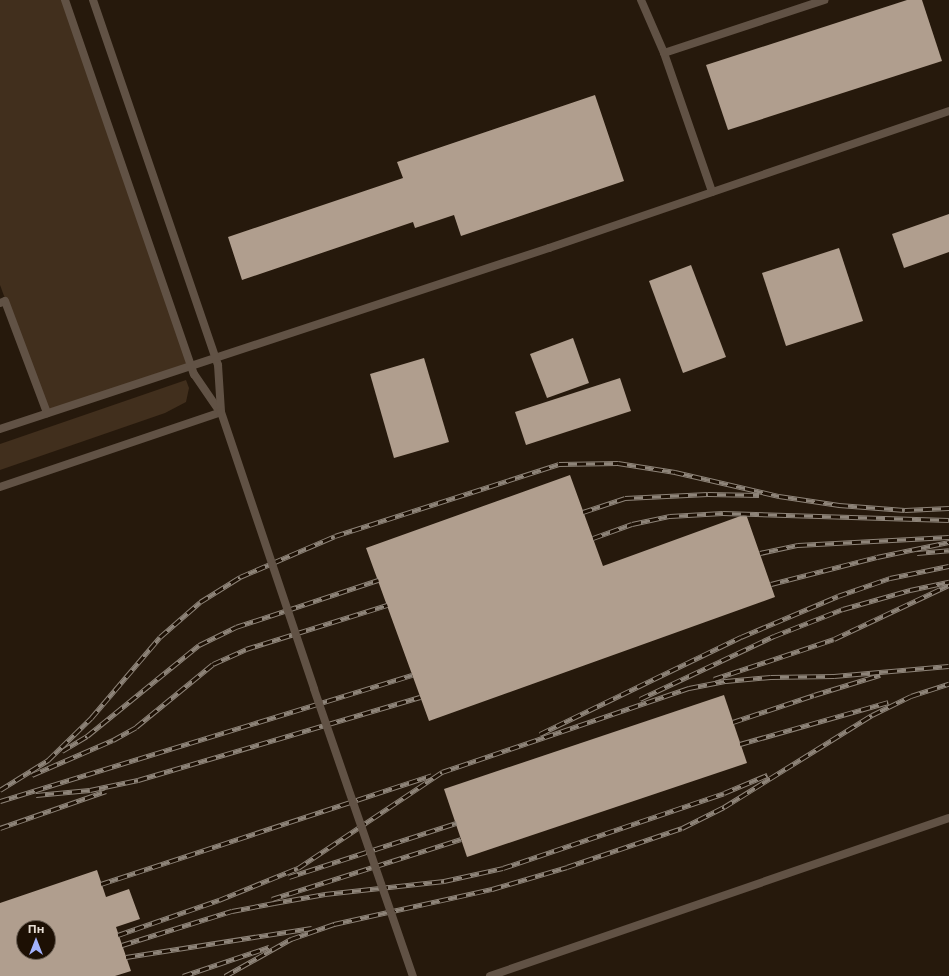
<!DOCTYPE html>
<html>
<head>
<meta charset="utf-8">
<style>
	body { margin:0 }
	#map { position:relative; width:949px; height:976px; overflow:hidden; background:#26190c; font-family:Montserrat,sans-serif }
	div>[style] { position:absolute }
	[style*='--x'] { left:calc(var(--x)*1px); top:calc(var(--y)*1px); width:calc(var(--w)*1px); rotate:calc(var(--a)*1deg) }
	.green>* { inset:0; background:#412f1d }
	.building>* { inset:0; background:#b09e8e }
	.service>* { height:8px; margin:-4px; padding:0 4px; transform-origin:4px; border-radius:4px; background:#615245 }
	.rail>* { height:4.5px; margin-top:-2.25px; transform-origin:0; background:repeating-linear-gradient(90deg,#1d1004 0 9px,#8e8479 0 18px); box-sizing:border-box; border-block:1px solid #8e8479 }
	.service-bridge>* { height:8px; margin:-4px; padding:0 4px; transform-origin:4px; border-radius:4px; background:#615245 }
	span { translate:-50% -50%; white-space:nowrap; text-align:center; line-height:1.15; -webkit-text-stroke:4px #1d1004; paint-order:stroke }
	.north { position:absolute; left:16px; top:920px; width:40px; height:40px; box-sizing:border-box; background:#1d1004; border:1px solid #6d6257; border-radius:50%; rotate:0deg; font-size:11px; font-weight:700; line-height:16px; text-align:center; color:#e6ddd4 }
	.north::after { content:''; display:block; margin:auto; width:14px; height:18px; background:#a2b2fd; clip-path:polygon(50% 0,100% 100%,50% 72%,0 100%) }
</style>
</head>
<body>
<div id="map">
	<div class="green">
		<i style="clip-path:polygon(0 0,65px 0,191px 365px,47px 413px,0 285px)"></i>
		<i style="clip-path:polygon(186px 380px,189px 388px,186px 402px,165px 413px,0 470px,0 444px)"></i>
	</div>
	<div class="building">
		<i style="clip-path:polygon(907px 0,922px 0,942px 61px,728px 130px,706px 65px)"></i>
		<i style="clip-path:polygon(595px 95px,624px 181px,461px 236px,454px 215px,415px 228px,413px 222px,242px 280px,228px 237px,403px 178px,397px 162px)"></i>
		<i style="clip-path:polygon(949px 214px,949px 252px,904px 268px,892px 234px)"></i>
		<i style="clip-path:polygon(839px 248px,863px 321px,786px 346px,762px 273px)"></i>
		<i style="clip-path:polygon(691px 265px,726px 357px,683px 373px,649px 281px)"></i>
		<i style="clip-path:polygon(573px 338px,589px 383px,547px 398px,530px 354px)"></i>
		<i style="clip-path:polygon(424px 358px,449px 442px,394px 458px,370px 374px)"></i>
		<i style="clip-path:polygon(620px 378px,631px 411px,526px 445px,515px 412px)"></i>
		<i style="clip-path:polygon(570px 475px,603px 566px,746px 514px,775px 597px,429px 721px,366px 548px)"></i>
		<i style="clip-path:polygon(724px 695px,747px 763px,467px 857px,444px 789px)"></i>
		<i style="clip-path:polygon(evenodd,97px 870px,106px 897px,129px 889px,140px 919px,116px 927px,131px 971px,115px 976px,0 976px,0 903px,97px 870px,24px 928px,48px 928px,48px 952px,24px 952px,24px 928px)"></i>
	</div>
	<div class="service">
		<i style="--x:641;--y:0;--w:58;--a:66.5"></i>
		<i style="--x:664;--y:53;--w:147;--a:70.9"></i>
		<i style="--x:664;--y:53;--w:169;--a:-18.3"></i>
		<i style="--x:0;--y:303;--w:5;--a:-22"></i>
		<i style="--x:5;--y:301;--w:120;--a:69.4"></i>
		<i style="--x:0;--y:429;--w:578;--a:-18.25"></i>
		<i style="--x:549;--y:248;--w:423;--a:-18.9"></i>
		<i style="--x:0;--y:487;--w:233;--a:-18.7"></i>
		<i style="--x:490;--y:976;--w:485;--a:-19"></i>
	</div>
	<div class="rail">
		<i style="--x:583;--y:512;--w:44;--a:-18.4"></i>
		<i style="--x:625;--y:498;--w:83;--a:-2.8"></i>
		<i style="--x:708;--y:494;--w:51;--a:1.1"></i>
		<i style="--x:593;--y:538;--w:41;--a:-19.7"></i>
		<i style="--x:632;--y:524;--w:39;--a:-12"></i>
		<i style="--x:670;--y:516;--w:53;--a:-3.2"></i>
		<i style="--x:723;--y:513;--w:226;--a:1.8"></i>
		<i style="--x:760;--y:553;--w:39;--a:-12"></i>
		<i style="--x:798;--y:545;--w:151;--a:-3"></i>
		<i style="--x:917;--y:553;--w:32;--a:-5"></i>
		<i style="--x:771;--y:584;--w:109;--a:-14.3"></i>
		<i style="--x:877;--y:557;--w:74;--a:-11.8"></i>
		<i style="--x:714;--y:679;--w:126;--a:-18.4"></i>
		<i style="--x:834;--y:639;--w:127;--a:-25.2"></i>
		<i style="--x:640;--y:699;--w:148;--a:-25.2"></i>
		<i style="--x:774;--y:636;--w:74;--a:-21.4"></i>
		<i style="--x:843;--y:609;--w:70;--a:-15.8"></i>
		<i style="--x:910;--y:590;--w:40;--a:-12"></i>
		<i style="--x:733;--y:722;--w:85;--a:-18.4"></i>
		<i style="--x:814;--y:695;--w:69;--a:-16.9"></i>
		<i style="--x:540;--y:734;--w:223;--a:-25.8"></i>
		<i style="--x:741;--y:637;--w:105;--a:-22.9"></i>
		<i style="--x:838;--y:596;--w:55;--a:-19.1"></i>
		<i style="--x:890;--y:578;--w:60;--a:-11.5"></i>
		<i style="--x:740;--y:744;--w:154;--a:-15.8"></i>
		<i style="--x:62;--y:751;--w:29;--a:-31"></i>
		<i style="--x:87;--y:736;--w:144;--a:-39.1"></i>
		<i style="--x:199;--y:645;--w:41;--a:-25.9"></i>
		<i style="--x:236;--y:627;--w:150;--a:-18.3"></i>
		<i style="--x:32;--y:775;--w:88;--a:-23.4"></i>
		<i style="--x:113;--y:740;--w:26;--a:-29"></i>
		<i style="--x:136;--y:727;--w:99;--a:-39.3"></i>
		<i style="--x:213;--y:664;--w:36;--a:-24"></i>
		<i style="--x:246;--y:649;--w:148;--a:-17.3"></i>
		<i style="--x:0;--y:790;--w:57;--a:-32"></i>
		<i style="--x:48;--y:760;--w:60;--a:-44.3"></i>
		<i style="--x:91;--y:718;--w:106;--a:-49.6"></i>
		<i style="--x:160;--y:637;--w:53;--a:-41.2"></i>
		<i style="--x:200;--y:602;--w:47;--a:-32"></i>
		<i style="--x:240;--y:577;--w:103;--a:-23.3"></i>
		<i style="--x:335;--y:536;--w:235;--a:-17.8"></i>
		<i style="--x:559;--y:464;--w:59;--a:-1"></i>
		<i style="--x:618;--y:463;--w:58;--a:9"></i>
		<i style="--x:675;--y:472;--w:107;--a:13"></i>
		<i style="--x:779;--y:496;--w:61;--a:8.5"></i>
		<i style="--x:839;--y:505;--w:66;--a:4.3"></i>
		<i style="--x:905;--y:510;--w:44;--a:-2.6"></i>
		<i style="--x:36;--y:795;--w:54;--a:-5.3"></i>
		<i style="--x:90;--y:790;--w:49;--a:-11.8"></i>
		<i style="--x:138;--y:780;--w:294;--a:-16.4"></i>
		<i style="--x:0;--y:801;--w:431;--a:-17"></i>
		<i style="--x:0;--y:828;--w:112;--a:-19.2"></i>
		<i style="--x:289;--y:877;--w:176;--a:-17.9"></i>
		<i style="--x:101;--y:884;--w:348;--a:-18.2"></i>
		<i style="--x:272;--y:899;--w:198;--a:-17.6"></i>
		<i style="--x:118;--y:935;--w:107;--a:-19.1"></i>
		<i style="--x:219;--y:900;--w:85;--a:-22.1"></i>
		<i style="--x:298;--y:868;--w:173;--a:-33.7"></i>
		<i style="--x:442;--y:772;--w:261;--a:-18.8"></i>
		<i style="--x:689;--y:688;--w:38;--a:-11"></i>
		<i style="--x:726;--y:681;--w:45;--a:-5.1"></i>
		<i style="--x:771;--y:677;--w:63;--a:-0.9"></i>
		<i style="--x:834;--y:676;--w:115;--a:-5"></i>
		<i style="--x:122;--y:945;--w:115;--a:-17.2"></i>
		<i style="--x:232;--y:911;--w:43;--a:-10.8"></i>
		<i style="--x:274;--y:903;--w:52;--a:-10"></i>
		<i style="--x:325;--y:894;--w:120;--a:-6.2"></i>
		<i style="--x:444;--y:881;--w:60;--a:-12.4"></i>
		<i style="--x:503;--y:868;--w:233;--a:-18.7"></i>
		<i style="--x:724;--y:793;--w:47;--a:-22.7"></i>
		<i style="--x:126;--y:957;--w:188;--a:-8.9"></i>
		<i style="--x:183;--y:976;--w:91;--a:-18.6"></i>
		<i style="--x:225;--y:976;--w:76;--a:-29.3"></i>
		<i style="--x:291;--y:939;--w:46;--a:-19.2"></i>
		<i style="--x:334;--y:924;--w:162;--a:-12.5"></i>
		<i style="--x:492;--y:889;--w:78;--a:-16.3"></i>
		<i style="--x:567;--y:867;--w:121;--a:-18.7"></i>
		<i style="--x:682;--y:828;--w:47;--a:-26.6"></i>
		<i style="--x:724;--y:807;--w:174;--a:-31.9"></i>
		<i style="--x:872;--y:715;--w:43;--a:-26"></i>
		<i style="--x:911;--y:696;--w:40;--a:-18"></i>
	</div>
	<div class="service-bridge">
		<i style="--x:65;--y:0;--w:396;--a:71"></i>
		<i style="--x:194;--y:374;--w:46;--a:55.6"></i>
		<i style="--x:93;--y:0;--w:386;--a:71.1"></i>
		<i style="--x:218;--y:365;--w:47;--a:86.3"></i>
		<i style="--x:221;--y:412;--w:292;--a:71.4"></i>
		<i style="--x:314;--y:689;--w:304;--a:71"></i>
	</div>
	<div class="north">Пн</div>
</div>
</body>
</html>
